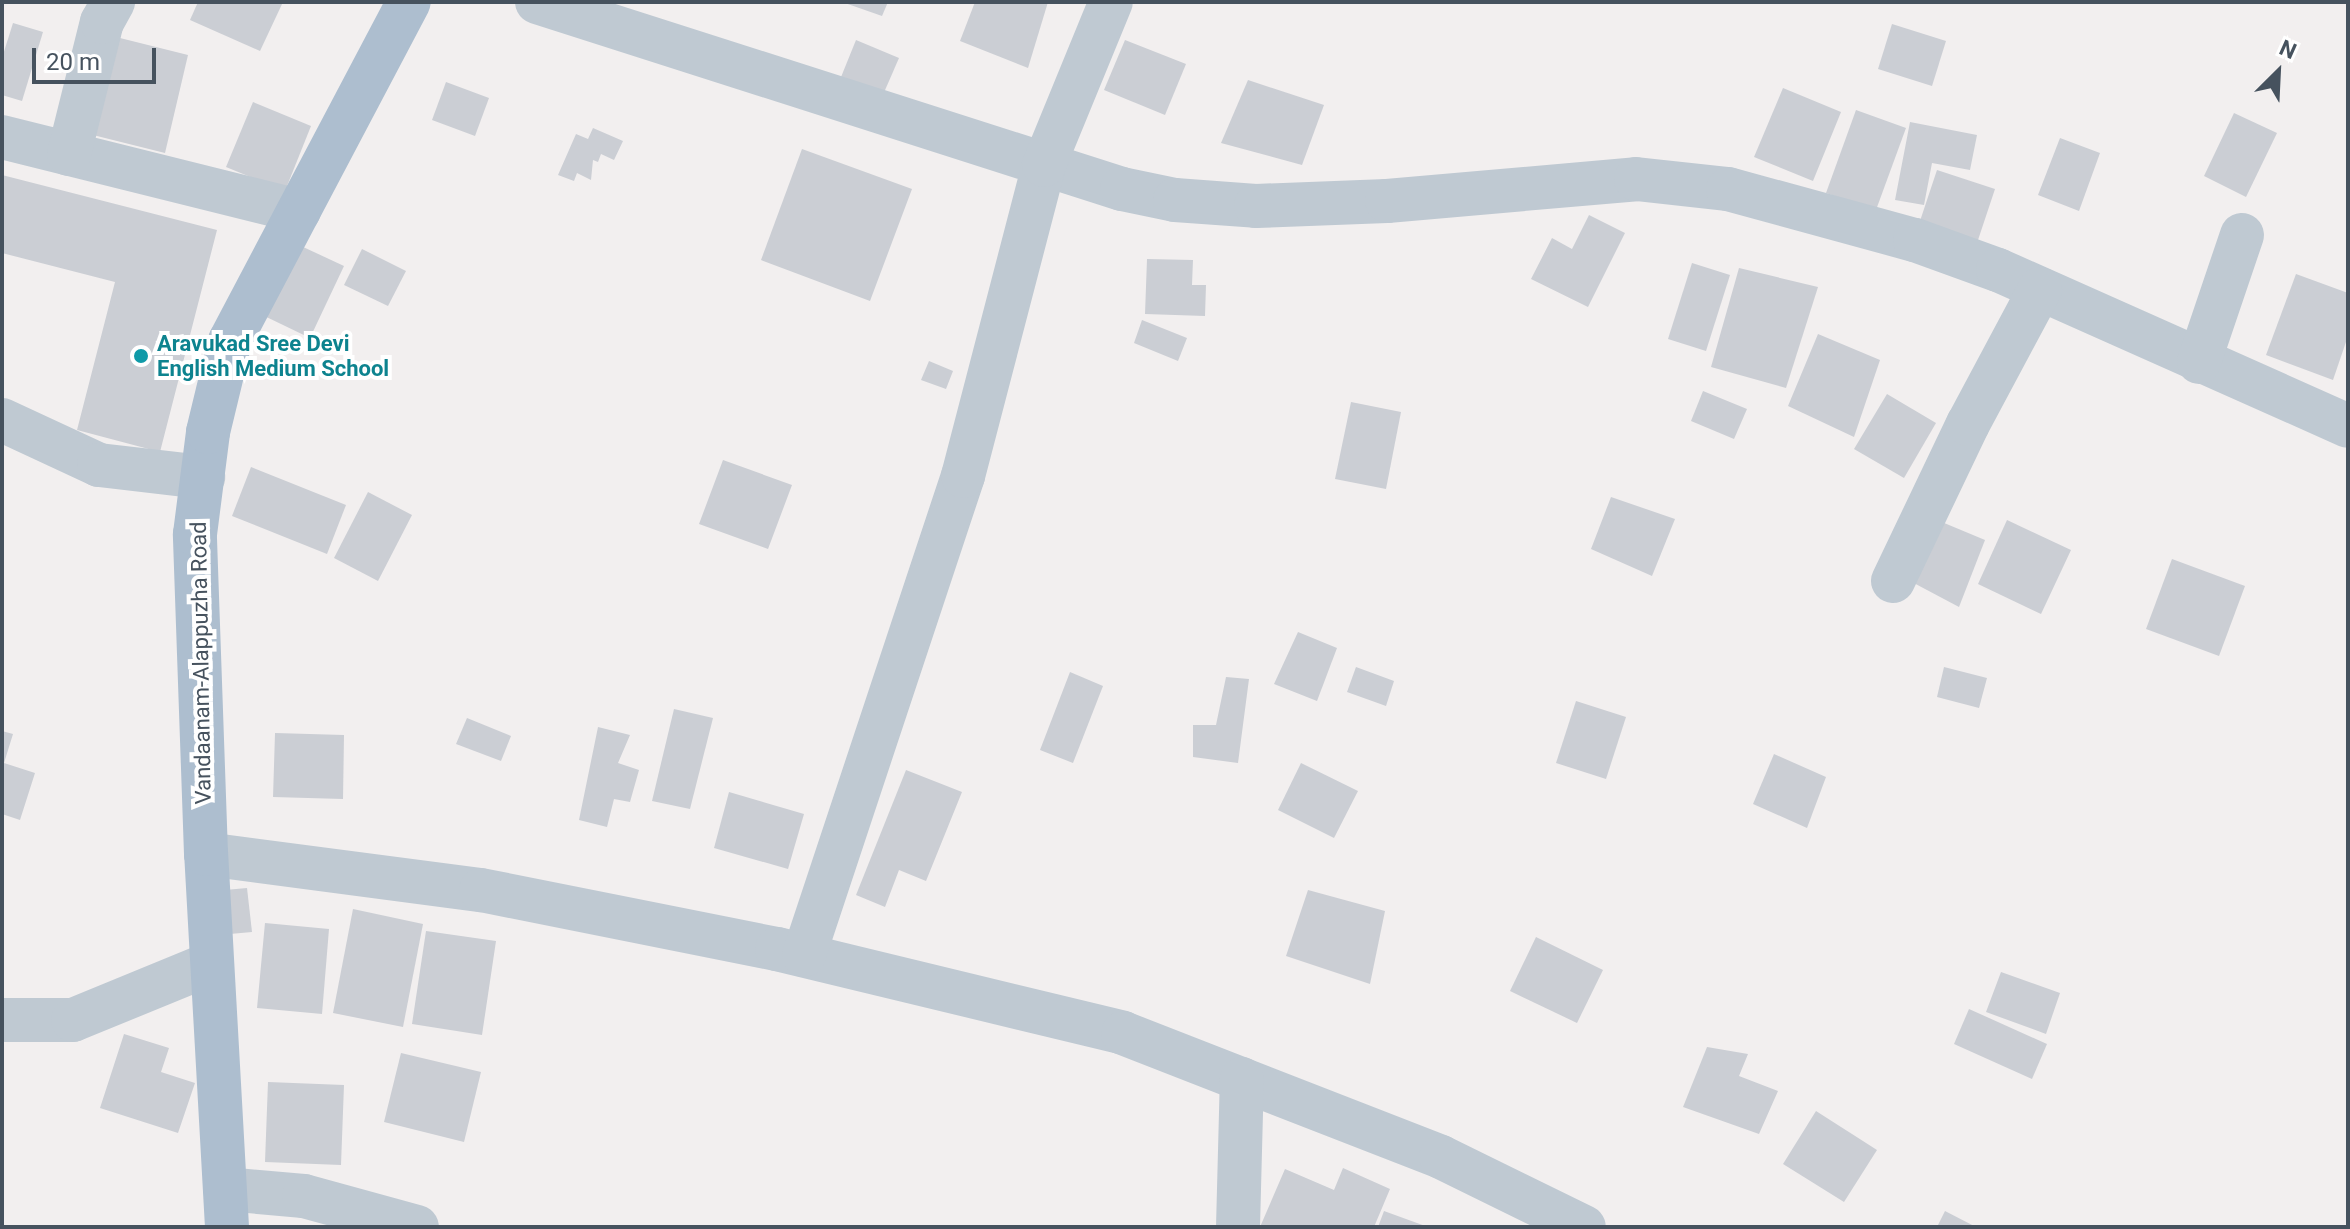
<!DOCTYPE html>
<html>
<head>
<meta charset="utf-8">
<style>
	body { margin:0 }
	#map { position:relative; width:2350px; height:1229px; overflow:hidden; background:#f2efef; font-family:Roboto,sans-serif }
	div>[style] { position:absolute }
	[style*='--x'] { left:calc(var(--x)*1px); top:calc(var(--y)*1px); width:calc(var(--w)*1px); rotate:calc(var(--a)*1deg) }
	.building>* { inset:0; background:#cbced4 }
	.minor>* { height:44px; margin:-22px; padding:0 22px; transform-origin:22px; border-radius:22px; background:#bfc9d2 }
	.major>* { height:44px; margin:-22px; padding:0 22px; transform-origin:22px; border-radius:22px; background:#adbecf }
	.dots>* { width:22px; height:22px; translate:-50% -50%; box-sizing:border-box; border:4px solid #fff; border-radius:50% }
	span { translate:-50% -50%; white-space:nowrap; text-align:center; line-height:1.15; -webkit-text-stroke:8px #fff; paint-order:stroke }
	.culture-label { font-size:22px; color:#0d838f; font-weight:700 }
	.left { translate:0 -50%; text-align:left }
	.street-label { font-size:22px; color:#46525e }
	.frame { position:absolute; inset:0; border:4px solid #46525e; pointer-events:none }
	.north { position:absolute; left:2238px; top:32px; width:80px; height:80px; -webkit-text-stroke:6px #fff; paint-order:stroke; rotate:24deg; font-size:22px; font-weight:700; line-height:32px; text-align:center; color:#46525e }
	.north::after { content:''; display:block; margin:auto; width:28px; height:36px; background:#46525e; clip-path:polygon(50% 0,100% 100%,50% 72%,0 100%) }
	.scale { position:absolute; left:32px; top:48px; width:124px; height:36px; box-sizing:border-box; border:4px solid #46525e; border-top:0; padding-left:10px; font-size:24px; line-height:28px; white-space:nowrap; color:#46525e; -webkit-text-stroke:6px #fff; paint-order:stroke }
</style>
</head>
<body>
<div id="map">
	<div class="building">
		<i style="clip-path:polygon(198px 2px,283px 2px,260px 51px,190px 20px)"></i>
		<i style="clip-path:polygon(842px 2px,888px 2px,882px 16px)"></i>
		<i style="clip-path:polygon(975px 2px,1048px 2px,1028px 68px,960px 41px)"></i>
		<i style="clip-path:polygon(13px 23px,43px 32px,22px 101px,2px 95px,2px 58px)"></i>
		<i style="clip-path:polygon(1892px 24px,1946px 41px,1932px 86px,1878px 69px)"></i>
		<i style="clip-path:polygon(116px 37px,188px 55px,165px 153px,93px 135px)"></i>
		<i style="clip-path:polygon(856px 40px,899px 58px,879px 104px,837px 87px)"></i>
		<i style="clip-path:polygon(1125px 40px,1186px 64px,1165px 115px,1104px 90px)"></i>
		<i style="clip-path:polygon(1248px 80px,1324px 105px,1302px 165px,1221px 143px)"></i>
		<i style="clip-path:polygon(446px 82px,489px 98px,475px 136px,432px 120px)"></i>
		<i style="clip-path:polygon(1783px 88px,1841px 112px,1813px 181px,1754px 157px)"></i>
		<i style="clip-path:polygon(253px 102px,311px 126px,285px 191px,226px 167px)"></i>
		<i style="clip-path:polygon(1856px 110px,1906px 128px,1876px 210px,1826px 193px)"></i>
		<i style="clip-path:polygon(2234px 113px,2277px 133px,2246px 197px,2204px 176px)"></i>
		<i style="clip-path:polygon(1910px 122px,1977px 135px,1970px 170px,1932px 163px,1924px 205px,1895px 200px)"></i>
		<i style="clip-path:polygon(593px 128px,623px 141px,614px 160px,601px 154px,598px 162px,593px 160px,591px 180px,577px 173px,574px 181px,558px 175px,576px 134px,588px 139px)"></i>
		<i style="clip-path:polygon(2060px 138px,2100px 153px,2079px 211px,2038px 195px)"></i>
		<i style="clip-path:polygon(802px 149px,912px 189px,870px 301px,761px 260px)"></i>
		<i style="clip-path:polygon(1937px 170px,1995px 189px,1975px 249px,1917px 230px)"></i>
		<i style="clip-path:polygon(2px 175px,217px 230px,160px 452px,77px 430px,115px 282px,2px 253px)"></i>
		<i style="clip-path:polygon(1589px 215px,1625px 233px,1588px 307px,1531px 279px,1552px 238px,1572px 249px)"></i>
		<i style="clip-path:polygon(286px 239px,344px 266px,310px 338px,252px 310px)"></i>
		<i style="clip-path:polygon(362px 249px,406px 271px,388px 306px,344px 285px)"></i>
		<i style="clip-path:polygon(1147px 259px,1193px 260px,1192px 285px,1206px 285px,1205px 316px,1145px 314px)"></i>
		<i style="clip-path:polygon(1692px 263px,1730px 275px,1706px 351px,1668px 339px)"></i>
		<i style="clip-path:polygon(1739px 268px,1818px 287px,1786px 388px,1711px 367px)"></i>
		<i style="clip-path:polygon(2296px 274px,2348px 293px,2348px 336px,2333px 380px,2266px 355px)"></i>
		<i style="clip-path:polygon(1142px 320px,1187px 338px,1178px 361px,1134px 343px)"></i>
		<i style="clip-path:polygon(1818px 334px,1880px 360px,1854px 437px,1788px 406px)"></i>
		<i style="clip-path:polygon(929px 361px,953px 371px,946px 389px,921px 380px)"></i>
		<i style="clip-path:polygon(1703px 391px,1747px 409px,1734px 439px,1691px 421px)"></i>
		<i style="clip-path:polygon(1887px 394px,1936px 423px,1904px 478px,1854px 449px)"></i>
		<i style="clip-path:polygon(1351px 402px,1401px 412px,1386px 489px,1335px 479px)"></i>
		<i style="clip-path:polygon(723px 460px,792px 485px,768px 549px,699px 524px)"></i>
		<i style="clip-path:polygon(251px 467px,346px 505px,327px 554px,232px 516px)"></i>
		<i style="clip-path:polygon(368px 492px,412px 515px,378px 581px,334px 558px)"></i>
		<i style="clip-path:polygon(1611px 497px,1675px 519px,1652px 576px,1591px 549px)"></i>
		<i style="clip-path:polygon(1937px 520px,1985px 540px,1959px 607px,1910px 581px)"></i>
		<i style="clip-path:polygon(2007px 520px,2071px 550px,2041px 614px,1978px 584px)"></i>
		<i style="clip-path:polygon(2172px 559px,2245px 586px,2219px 656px,2146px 629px)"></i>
		<i style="clip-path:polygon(1298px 632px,1337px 648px,1317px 701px,1274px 684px)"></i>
		<i style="clip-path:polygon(1356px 667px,1394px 681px,1386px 706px,1347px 692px)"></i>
		<i style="clip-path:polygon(1944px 667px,1987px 678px,1979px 708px,1937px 697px)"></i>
		<i style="clip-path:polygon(1070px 672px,1103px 686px,1073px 763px,1040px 750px)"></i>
		<i style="clip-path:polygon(1226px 677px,1249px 679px,1238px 763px,1193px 757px,1193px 725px,1216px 725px)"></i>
		<i style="clip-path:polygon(1576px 701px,1626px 717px,1606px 779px,1556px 763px)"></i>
		<i style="clip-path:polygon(674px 709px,713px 718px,690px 809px,652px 801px)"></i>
		<i style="clip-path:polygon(467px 718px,511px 736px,501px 761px,456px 744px)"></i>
		<i style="clip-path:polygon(598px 727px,630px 735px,618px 763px,639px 770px,630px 802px,614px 799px,607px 827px,579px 820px)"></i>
		<i style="clip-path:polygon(2px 731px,13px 734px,4px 763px,35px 773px,20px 820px,2px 814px)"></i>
		<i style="clip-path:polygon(275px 733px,344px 735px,343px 799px,273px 797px)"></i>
		<i style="clip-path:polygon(1774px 754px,1826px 777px,1807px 828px,1753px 804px)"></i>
		<i style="clip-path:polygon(1301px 763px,1358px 791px,1334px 838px,1278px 810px)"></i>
		<i style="clip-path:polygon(906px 770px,962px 792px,926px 881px,899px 870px,885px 907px,856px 895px)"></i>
		<i style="clip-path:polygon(729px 792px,804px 814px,788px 869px,714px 848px)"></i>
		<i style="clip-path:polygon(247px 888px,252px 932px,230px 934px,225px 890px)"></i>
		<i style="clip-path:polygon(1308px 890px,1385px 911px,1370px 984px,1286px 956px)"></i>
		<i style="clip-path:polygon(353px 909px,423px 924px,403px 1027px,333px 1013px)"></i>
		<i style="clip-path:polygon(265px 923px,329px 929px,322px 1014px,257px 1008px)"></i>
		<i style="clip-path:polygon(426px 931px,496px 941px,482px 1035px,412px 1024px)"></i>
		<i style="clip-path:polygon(1536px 937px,1603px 970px,1577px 1023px,1510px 991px)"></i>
		<i style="clip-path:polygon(2001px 972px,2060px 993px,2046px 1034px,1986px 1012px)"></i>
		<i style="clip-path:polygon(1969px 1009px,2047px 1044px,2032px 1079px,1954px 1044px)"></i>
		<i style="clip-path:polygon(124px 1034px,169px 1048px,161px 1072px,195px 1083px,178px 1133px,100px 1108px)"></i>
		<i style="clip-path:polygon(1707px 1047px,1748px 1054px,1739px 1076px,1778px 1091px,1759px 1134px,1683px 1107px)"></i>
		<i style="clip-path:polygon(401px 1053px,481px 1072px,464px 1142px,384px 1122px)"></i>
		<i style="clip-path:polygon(268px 1082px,344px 1085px,341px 1165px,265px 1162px)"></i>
		<i style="clip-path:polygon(1816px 1111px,1877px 1150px,1844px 1202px,1783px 1164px)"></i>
		<i style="clip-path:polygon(1343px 1168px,1390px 1189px,1374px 1227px,1260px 1227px,1285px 1169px,1334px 1190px)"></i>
		<i style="clip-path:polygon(1384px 1211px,1428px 1227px,1378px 1227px)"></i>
		<i style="clip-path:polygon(1945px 1211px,1976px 1227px,1937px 1227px)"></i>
	</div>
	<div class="minor">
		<i style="--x:537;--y:2;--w:614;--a:17.73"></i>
		<i style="--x:1122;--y:189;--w:54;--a:11.7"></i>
		<i style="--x:1175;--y:200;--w:81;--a:4.2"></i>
		<i style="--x:1256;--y:206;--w:131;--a:-2.2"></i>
		<i style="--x:1387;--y:201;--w:250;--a:-5"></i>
		<i style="--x:1636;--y:179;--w:93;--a:6.2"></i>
		<i style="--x:1728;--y:189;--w:194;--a:15.3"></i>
		<i style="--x:1915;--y:240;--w:88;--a:19.9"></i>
		<i style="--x:1998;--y:270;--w:383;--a:24"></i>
		<i style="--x:2;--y:137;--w:306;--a:14"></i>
		<i style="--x:69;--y:154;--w:136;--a:-76"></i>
		<i style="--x:102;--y:22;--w:23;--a:-61"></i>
		<i style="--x:2199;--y:362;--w:134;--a:-71.3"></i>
		<i style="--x:2;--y:420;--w:107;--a:24.9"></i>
		<i style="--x:99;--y:465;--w:105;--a:6.6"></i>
		<i style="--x:1893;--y:581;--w:174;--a:-64.5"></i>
		<i style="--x:1968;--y:424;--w:153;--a:-61.9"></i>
		<i style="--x:206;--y:854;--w:277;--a:7.5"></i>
		<i style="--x:481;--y:890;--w:302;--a:11.3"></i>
		<i style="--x:777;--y:949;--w:356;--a:13.6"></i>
		<i style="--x:1123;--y:1033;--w:341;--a:21.3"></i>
		<i style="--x:1441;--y:1157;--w:159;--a:26.1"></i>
		<i style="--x:804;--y:955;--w:505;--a:-71.64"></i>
		<i style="--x:963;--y:476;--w:321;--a:-75.4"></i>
		<i style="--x:1044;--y:165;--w:176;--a:-67.7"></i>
		<i style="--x:2;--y:1020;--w:71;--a:0"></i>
		<i style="--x:73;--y:1020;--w:150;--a:-22.3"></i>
		<i style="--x:225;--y:1189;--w:79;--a:5.1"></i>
		<i style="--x:304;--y:1196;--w:117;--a:15.3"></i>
		<i style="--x:1238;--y:1227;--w:148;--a:-88.5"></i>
	</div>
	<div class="major">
		<i style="--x:227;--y:1227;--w:374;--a:-93.2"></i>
		<i style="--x:206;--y:854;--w:320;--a:-92"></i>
		<i style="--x:195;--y:534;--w:103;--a:-82.7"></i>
		<i style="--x:208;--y:432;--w:94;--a:-76.4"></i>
		<i style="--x:230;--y:341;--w:383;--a:-62.2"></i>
	</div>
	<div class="dots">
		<i style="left:141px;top:356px;background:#0f9aa8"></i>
	</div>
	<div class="culture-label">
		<span class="left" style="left:157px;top:356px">Aravukad Sree Devi<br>English Medium School</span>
	</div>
	<div class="street-label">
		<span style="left:201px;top:663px;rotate:-91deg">Vandaanam-Alappuzha Road</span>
	</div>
	<div class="frame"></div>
	<div class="north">N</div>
	<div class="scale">20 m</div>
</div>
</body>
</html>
